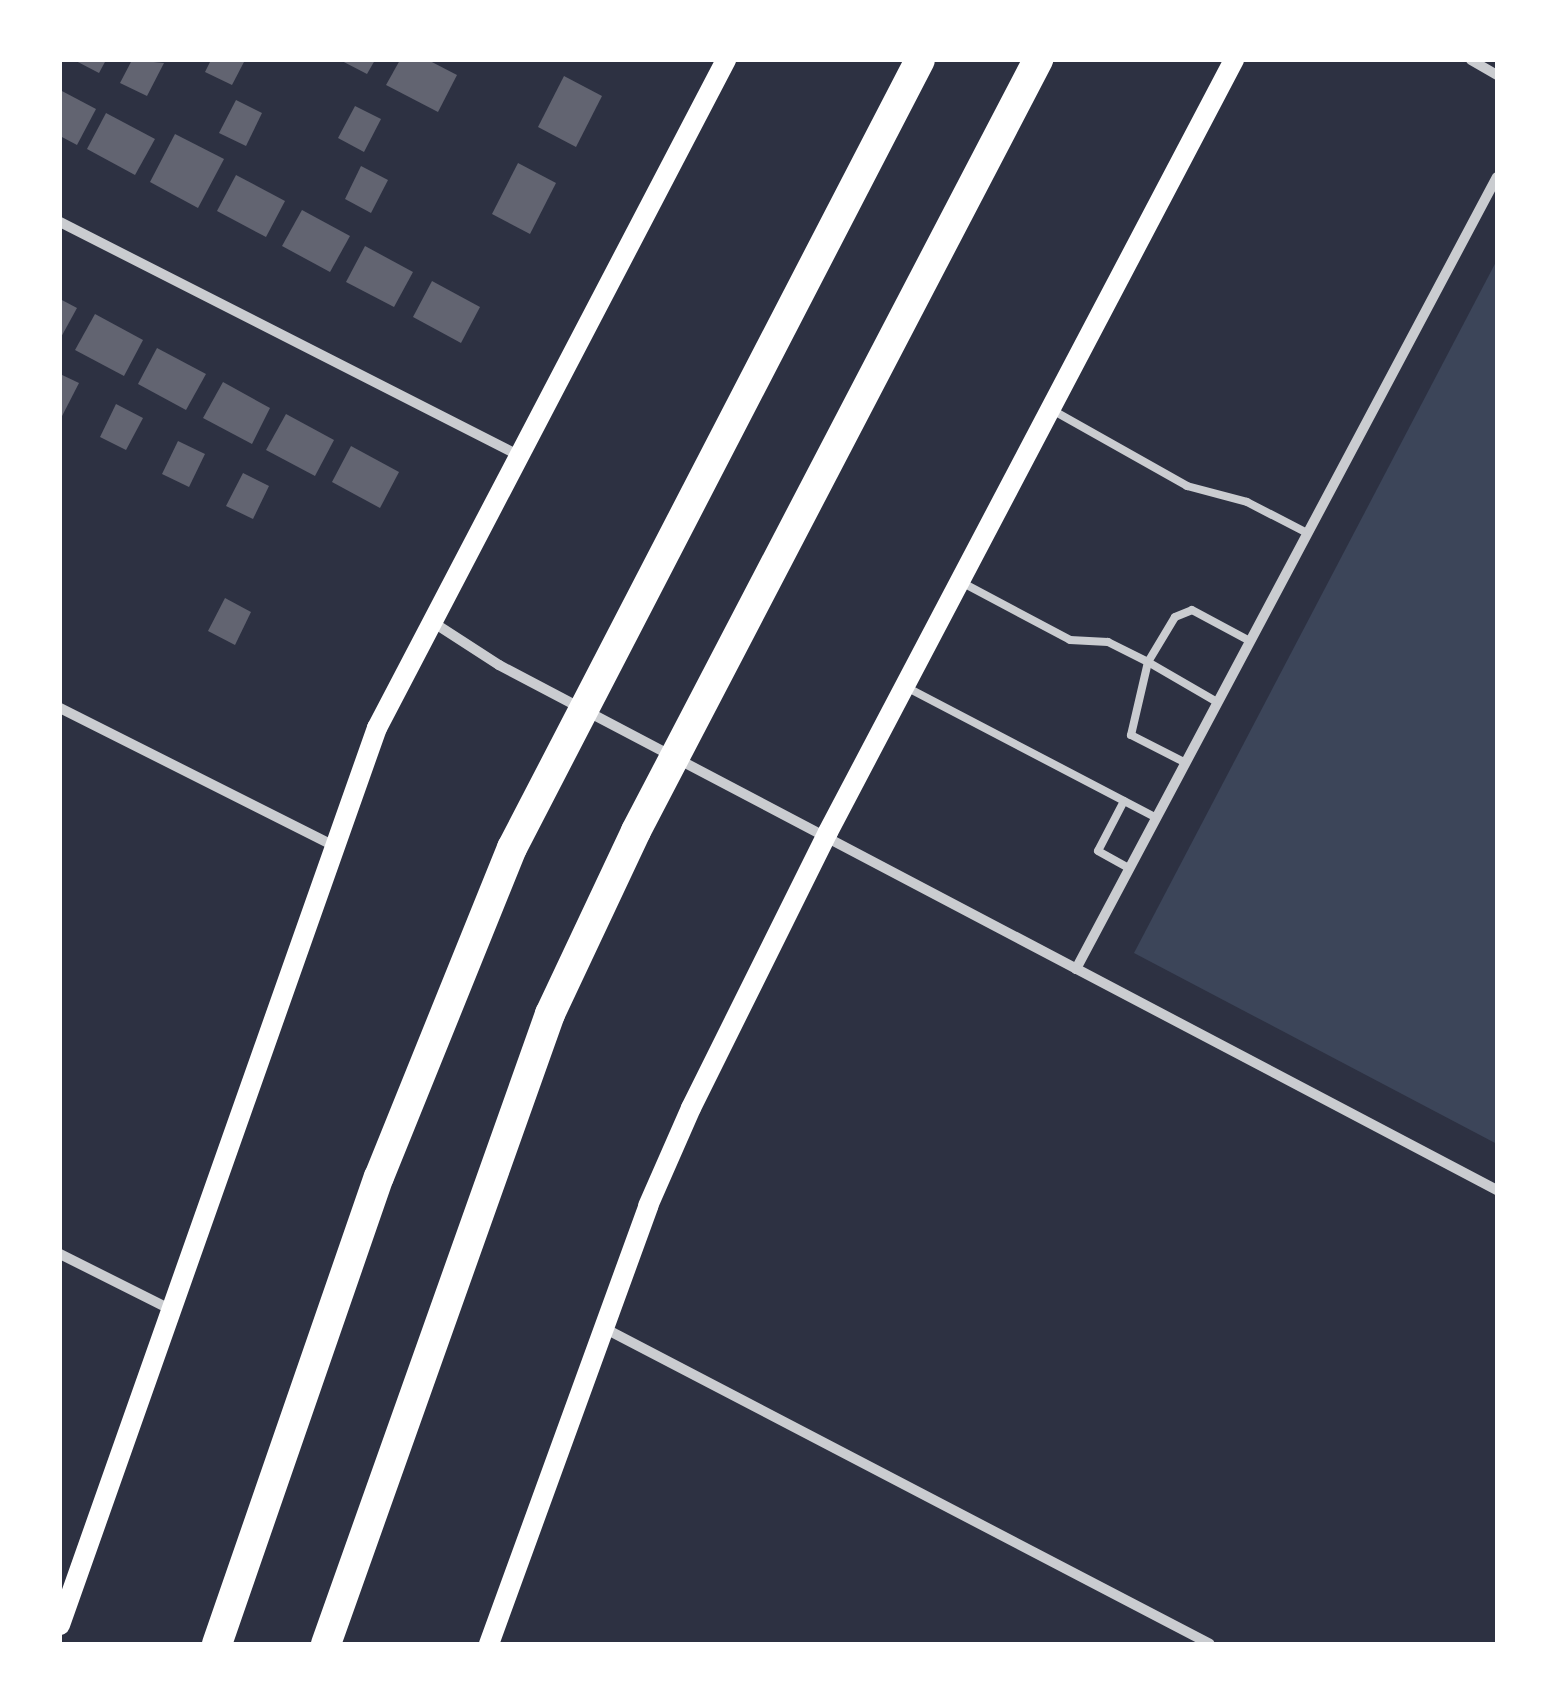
<!DOCTYPE html>
<html>
<head>
<meta charset="utf-8">
<style>
	body { margin:0 }
	#map { position:relative; width:1557px; height:1704px; overflow:hidden; background:#2d3142; font-family:"Nunito Sans",sans-serif }
	div>[style] { position:absolute }
	[style*='--x'] { left:calc(var(--x)*1px); top:calc(var(--y)*1px); width:calc(var(--w)*1px); rotate:calc(var(--a)*1deg) }
	.green>* { inset:0; background:#3c4559 }
	.building>* { inset:0; background:#626471 }
	.service>* { height:8px; margin:-4px; padding:0 4px; transform-origin:4px; border-radius:4px; background:#caccd0 }
	.minor>* { height:10px; margin:-5px; padding:0 5px; transform-origin:5px; border-radius:5px; background:#caccd0 }
	.secondary>* { height:20px; margin:-10px; padding:0 10px; transform-origin:10px; border-radius:10px; background:#fff }
	.motorway>* { height:30px; margin:-15px; padding:0 15px; transform-origin:15px; border-radius:15px; background:#fff }
	span { translate:-50% -50%; white-space:nowrap; text-align:center; line-height:1.15; -webkit-text-stroke:9px #fff; paint-order:stroke }
	.frame { position:absolute; inset:0; border:62px solid #fff; pointer-events:none }
</style>
</head>
<body>
<div id="map">
	<div class="green">
		<i style="clip-path:polygon(1497px 260px,1497px 1144px,1134px 953px)"></i>
	</div>
	<div class="building">
		<i style="clip-path:polygon(74px 60px,106px 60px,99px 73px)"></i>
		<i style="clip-path:polygon(132px 60px,164px 63px,147px 96px,120px 83px)"></i>
		<i style="clip-path:polygon(211px 60px,245px 60px,232px 85px,205px 72px)"></i>
		<i style="clip-path:polygon(340px 60px,375px 60px,367px 74px)"></i>
		<i style="clip-path:polygon(400px 60px,428px 60px,457px 75px,438px 112px,386px 85px)"></i>
		<i style="clip-path:polygon(564px 76px,602px 96px,576px 147px,538px 127px)"></i>
		<i style="clip-path:polygon(60px 90px,96px 109px,77px 145px,60px 136px)"></i>
		<i style="clip-path:polygon(236px 100px,262px 113px,246px 146px,219px 133px)"></i>
		<i style="clip-path:polygon(355px 106px,381px 119px,364px 152px,338px 138px)"></i>
		<i style="clip-path:polygon(106px 113px,155px 139px,135px 175px,87px 149px)"></i>
		<i style="clip-path:polygon(175px 134px,224px 159px,198px 208px,150px 182px)"></i>
		<i style="clip-path:polygon(518px 163px,556px 183px,530px 234px,492px 214px)"></i>
		<i style="clip-path:polygon(361px 166px,388px 180px,371px 213px,345px 199px)"></i>
		<i style="clip-path:polygon(236px 175px,285px 201px,266px 237px,217px 211px)"></i>
		<i style="clip-path:polygon(302px 210px,350px 236px,330px 272px,282px 246px)"></i>
		<i style="clip-path:polygon(365px 246px,413px 272px,394px 307px,346px 282px)"></i>
		<i style="clip-path:polygon(432px 281px,480px 307px,461px 343px,413px 317px)"></i>
		<i style="clip-path:polygon(60px 299px,77px 308px,60px 339px)"></i>
		<i style="clip-path:polygon(95px 314px,143px 340px,124px 376px,75px 350px)"></i>
		<i style="clip-path:polygon(157px 348px,206px 374px,186px 410px,138px 384px)"></i>
		<i style="clip-path:polygon(60px 374px,79px 383px,60px 420px)"></i>
		<i style="clip-path:polygon(223px 382px,270px 408px,252px 444px,203px 418px)"></i>
		<i style="clip-path:polygon(116px 404px,143px 418px,126px 450px,100px 437px)"></i>
		<i style="clip-path:polygon(286px 414px,334px 440px,315px 476px,266px 450px)"></i>
		<i style="clip-path:polygon(178px 441px,205px 454px,189px 487px,162px 474px)"></i>
		<i style="clip-path:polygon(351px 446px,399px 472px,380px 508px,332px 482px)"></i>
		<i style="clip-path:polygon(243px 473px,269px 486px,253px 519px,226px 506px)"></i>
		<i style="clip-path:polygon(225px 598px,251px 612px,235px 645px,208px 631px)"></i>
	</div>
	<div class="service">
		<i style="--x:1054;--y:411;--w:153;--a:29.4"></i>
		<i style="--x:1187;--y:486;--w:62;--a:14.9"></i>
		<i style="--x:1247;--y:502;--w:65;--a:27.3"></i>
		<i style="--x:963;--y:583;--w:121;--a:28"></i>
		<i style="--x:1070;--y:640;--w:38;--a:3"></i>
		<i style="--x:1108;--y:642;--w:45;--a:26.6"></i>
		<i style="--x:1148;--y:662;--w:75;--a:103.1"></i>
		<i style="--x:1131;--y:735;--w:59;--a:27"></i>
		<i style="--x:908;--y:688;--w:279;--a:27.6"></i>
		<i style="--x:1217;--y:702;--w:80;--a:-149.9"></i>
		<i style="--x:1148;--y:662;--w:52;--a:-59"></i>
		<i style="--x:1175;--y:617;--w:18;--a:-22"></i>
		<i style="--x:1192;--y:610;--w:64;--a:28.2"></i>
		<i style="--x:1124;--y:801;--w:56;--a:117.5"></i>
		<i style="--x:1098;--y:851;--w:35;--a:29"></i>
	</div>
	<div class="minor">
		<i style="--x:1471;--y:60;--w:30;--a:30"></i>
		<i style="--x:60;--y:222;--w:516;--a:26.96"></i>
		<i style="--x:431;--y:621;--w:81;--a:32.9"></i>
		<i style="--x:499;--y:665;--w:1128;--a:27.75"></i>
		<i style="--x:60;--y:708;--w:307;--a:26.7"></i>
		<i style="--x:1076;--y:969;--w:897;--a:-62.01"></i>
		<i style="--x:60;--y:1254;--w:121;--a:26.6"></i>
		<i style="--x:604;--y:1328;--w:683;--a:27.54"></i>
	</div>
	<div class="secondary">
		<i style="--x:60;--y:1625;--w:951;--a:-70.54"></i>
		<i style="--x:377;--y:728;--w:754;--a:-62.41"></i>
		<i style="--x:489;--y:1644;--w:466;--a:-70"></i>
		<i style="--x:648;--y:1206;--w:107;--a:-66.3"></i>
		<i style="--x:691;--y:1108;--w:308;--a:-63.6"></i>
		<i style="--x:828;--y:832;--w:872;--a:-62.26"></i>
	</div>
	<div class="motorway">
		<i style="--x:217;--y:1644;--w:494;--a:-70.9"></i>
		<i style="--x:379;--y:1177;--w:355;--a:-68"></i>
		<i style="--x:512;--y:848;--w:887;--a:-62.63"></i>
		<i style="--x:326;--y:1644;--w:669;--a:-70.43"></i>
		<i style="--x:550;--y:1014;--w:202;--a:-64.8"></i>
		<i style="--x:636;--y:831;--w:870;--a:-62.46"></i>
	</div>
	<div class="frame"></div>
</div>
</body>
</html>
